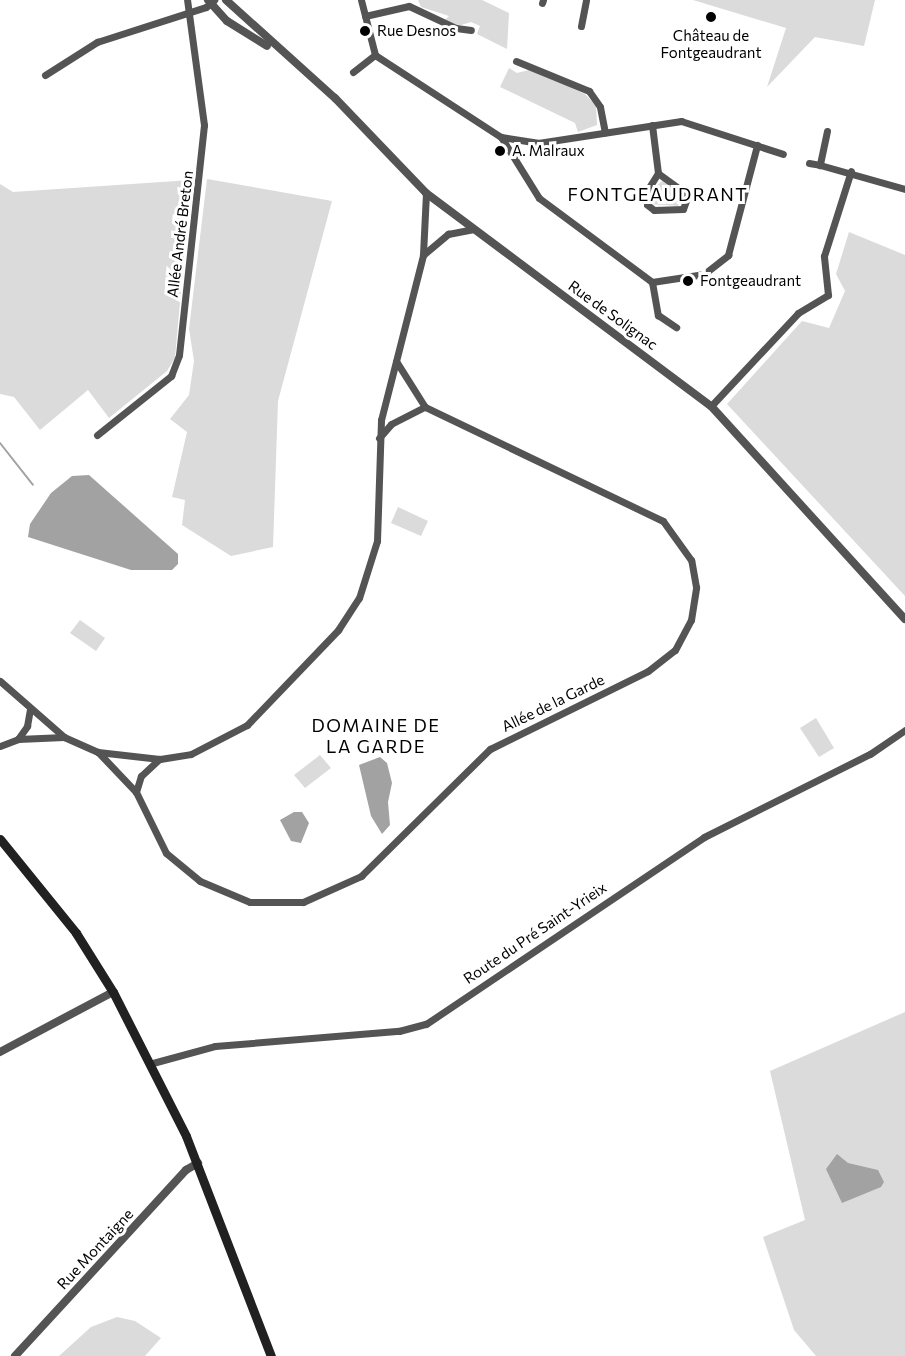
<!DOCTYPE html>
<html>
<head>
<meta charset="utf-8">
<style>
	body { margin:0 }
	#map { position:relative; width:905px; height:1356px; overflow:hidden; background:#fff; font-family:Commissioner,sans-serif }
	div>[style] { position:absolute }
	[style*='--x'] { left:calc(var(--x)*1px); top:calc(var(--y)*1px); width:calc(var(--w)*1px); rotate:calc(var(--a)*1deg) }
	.green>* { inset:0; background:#dbdbdb }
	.water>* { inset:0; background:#a2a2a2 }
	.stream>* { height:2px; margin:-1px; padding:0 1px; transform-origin:1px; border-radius:1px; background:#a2a2a2 }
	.minor>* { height:7px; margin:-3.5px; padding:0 3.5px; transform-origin:3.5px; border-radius:3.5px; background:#545454 }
	.tertiary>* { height:8px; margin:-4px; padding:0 4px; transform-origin:4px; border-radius:4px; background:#545454 }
	.secondary>* { height:9px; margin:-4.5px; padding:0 4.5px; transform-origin:4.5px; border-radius:4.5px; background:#212121 }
	.dots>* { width:16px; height:16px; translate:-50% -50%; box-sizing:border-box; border:3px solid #fff; border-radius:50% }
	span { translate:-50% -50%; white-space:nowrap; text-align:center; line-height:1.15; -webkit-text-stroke:6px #fff; paint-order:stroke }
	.poi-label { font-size:15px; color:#000 }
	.left { translate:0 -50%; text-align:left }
	.street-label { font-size:15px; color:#000 }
	.quarter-label { font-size:18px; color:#000; letter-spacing:1.5px }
</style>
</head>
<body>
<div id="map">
	<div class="green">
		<i style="clip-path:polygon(418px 0,482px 0,509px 13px,507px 49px,477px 34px,480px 26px,471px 22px,458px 26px,445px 20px,449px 16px,421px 7px)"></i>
		<i style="clip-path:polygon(693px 0,875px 0,864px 46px,815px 37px,767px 87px,786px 28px)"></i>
		<i style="clip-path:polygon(509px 68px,517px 73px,533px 69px,585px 94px,596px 106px,597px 125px,578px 132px,575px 123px,500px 87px)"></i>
		<i style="clip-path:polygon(207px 179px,332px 201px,278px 401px,273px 547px,231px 556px,182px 525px,185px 500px,172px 497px,187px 432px,170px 419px,189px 395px,194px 361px,189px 329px)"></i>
		<i style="clip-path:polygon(191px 180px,175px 358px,167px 371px,109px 418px,88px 390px,40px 430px,14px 397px,0 394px,0 184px,13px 192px)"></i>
		<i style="clip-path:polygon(663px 180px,682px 193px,678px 206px,648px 204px,646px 196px)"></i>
		<i style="clip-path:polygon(849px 232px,905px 255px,905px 596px,727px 404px,802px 321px,829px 328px,845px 291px,836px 274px)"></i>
		<i style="clip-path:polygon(398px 507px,428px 521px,421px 536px,391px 523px)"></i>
		<i style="clip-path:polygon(80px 620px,105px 638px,96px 651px,70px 633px)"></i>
		<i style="clip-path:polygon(816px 718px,834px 748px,819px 757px,800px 728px)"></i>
		<i style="clip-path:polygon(320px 755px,331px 768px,305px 788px,294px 775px)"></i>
		<i style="clip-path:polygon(905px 1012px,905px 1356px,816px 1356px,794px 1330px,763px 1237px,805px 1220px,770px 1071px)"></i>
		<i style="clip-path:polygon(117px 1317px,135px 1321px,161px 1338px,145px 1356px,59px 1356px,91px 1327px)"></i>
	</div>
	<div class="water">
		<i style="clip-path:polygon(89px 475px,178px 554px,178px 564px,172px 570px,131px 570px,28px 537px,30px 524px,51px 493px,72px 476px)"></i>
		<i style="clip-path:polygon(380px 757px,387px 763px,392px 783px,388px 802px,390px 825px,382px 834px,371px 816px,359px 765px)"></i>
		<i style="clip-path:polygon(294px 812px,302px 812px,309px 823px,301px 843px,291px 841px,280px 820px)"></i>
		<i style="clip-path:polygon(837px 1154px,848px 1163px,878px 1170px,884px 1182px,881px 1187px,842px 1203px,826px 1169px)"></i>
	</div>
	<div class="stream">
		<i style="--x:0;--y:443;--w:53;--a:51.8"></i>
	</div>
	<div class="minor">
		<i style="--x:361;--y:0;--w:57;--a:75.7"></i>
		<i style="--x:375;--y:55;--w:150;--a:33.1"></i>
		<i style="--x:501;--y:137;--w:37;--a:9"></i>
		<i style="--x:538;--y:143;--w:145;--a:-8.7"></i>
		<i style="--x:681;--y:121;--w:107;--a:17.9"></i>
		<i style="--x:542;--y:3;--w:3;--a:-72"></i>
		<i style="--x:365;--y:16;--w:45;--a:-12.8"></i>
		<i style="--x:409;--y:6;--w:52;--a:25.1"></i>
		<i style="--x:456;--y:28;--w:15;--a:8"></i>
		<i style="--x:581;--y:26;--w:26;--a:-79"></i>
		<i style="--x:516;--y:61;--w:79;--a:22.3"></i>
		<i style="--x:589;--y:91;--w:19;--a:55"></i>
		<i style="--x:600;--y:107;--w:26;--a:79"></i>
		<i style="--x:353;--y:72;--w:28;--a:-38"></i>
		<i style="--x:45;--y:75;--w:62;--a:-32.4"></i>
		<i style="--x:97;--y:42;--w:114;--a:-17.8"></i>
		<i style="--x:206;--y:7;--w:11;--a:-41"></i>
		<i style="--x:652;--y:125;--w:48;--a:82.9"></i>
		<i style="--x:658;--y:173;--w:32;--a:122"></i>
		<i style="--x:641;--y:200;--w:16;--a:38"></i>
		<i style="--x:654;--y:210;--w:29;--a:-2"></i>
		<i style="--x:683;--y:209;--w:15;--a:-70"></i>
		<i style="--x:688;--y:195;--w:37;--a:-144"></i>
		<i style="--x:827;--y:131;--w:35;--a:102"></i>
		<i style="--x:820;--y:165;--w:88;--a:15.8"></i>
		<i style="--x:501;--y:137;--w:72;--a:58.1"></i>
		<i style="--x:539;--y:198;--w:141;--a:36.6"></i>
		<i style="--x:652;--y:282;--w:53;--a:-8.7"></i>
		<i style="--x:704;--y:274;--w:31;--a:-38"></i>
		<i style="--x:728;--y:255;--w:114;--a:-75.2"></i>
		<i style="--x:809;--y:163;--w:11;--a:10"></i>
		<i style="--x:426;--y:193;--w:62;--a:92.8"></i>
		<i style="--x:423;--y:255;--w:33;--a:-40"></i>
		<i style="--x:448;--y:234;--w:25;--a:-11"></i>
		<i style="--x:652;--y:282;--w:34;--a:80"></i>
		<i style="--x:658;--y:315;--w:22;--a:34"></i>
		<i style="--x:711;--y:406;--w:127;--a:-46.9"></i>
		<i style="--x:798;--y:313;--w:35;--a:-31"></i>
		<i style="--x:828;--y:295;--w:39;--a:-96"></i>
		<i style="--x:824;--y:256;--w:89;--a:-72.4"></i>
		<i style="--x:97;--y:435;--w:95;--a:-38.6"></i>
		<i style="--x:171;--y:376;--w:22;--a:-69"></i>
		<i style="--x:179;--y:355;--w:231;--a:-83.8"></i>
		<i style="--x:204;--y:125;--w:126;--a:-97.7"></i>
		<i style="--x:379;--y:438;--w:18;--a:-49"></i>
		<i style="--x:391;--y:424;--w:38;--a:-27"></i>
		<i style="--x:425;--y:407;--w:54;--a:-122.2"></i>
		<i style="--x:0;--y:681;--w:85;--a:41.2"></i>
		<i style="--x:18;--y:739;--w:16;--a:-55"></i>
		<i style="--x:27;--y:726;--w:17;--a:-80"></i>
		<i style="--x:0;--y:746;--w:19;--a:-21"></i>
		<i style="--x:18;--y:739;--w:46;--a:-2.5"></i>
		<i style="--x:64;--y:737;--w:37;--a:24"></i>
		<i style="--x:98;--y:752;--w:62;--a:6.4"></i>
		<i style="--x:160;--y:759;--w:31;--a:-9"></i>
		<i style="--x:191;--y:754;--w:63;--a:-27.4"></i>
		<i style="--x:247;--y:725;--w:132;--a:-46.2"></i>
		<i style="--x:338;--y:630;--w:38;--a:-57"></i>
		<i style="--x:359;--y:598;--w:60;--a:-72.5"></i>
		<i style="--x:377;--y:541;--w:121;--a:-88.1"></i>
		<i style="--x:381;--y:420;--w:170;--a:-75.7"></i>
		<i style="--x:98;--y:752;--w:55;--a:46.5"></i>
		<i style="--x:136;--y:792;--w:17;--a:-73"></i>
		<i style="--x:141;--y:776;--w:25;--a:-43"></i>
		<i style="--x:136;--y:792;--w:68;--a:63.8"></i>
		<i style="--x:166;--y:853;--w:44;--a:39.5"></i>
		<i style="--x:200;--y:881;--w:54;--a:22.8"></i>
		<i style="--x:250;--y:902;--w:53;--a:0"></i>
		<i style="--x:303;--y:902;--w:64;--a:-24.1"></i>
		<i style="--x:361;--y:876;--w:181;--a:-44.6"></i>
		<i style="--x:490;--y:749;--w:176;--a:-26.3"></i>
		<i style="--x:648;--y:671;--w:34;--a:-38"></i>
		<i style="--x:675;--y:650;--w:34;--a:-62"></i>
		<i style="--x:691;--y:620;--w:33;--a:-81"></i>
		<i style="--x:696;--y:587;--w:27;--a:-100"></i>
		<i style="--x:691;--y:560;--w:48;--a:-125.7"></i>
		<i style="--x:663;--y:521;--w:264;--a:-154.4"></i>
		<i style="--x:149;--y:1064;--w:68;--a:-15.3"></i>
		<i style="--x:215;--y:1046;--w:185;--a:-4.7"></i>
		<i style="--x:399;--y:1031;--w:28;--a:-15"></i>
		<i style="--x:426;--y:1024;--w:335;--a:-33.9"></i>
		<i style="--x:704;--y:837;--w:186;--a:-26.6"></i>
		<i style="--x:870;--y:754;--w:42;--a:-34.4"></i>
	</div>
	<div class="tertiary">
		<i style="--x:208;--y:0;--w:28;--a:48"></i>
		<i style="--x:227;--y:21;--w:47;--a:32"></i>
		<i style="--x:226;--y:0;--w:147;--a:42"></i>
		<i style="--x:335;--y:98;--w:132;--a:46.2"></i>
		<i style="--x:426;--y:193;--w:356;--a:36.8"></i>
		<i style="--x:711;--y:406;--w:288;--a:47.7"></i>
		<i style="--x:0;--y:1052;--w:128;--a:-28"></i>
		<i style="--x:15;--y:1356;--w:253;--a:-47.4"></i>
		<i style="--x:186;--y:1170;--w:14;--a:-30"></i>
	</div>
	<div class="secondary">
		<i style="--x:0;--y:839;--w:121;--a:51"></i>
		<i style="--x:76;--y:933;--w:70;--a:57.9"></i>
		<i style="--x:113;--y:992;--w:161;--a:63.1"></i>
		<i style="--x:186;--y:1136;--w:236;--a:68.9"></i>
	</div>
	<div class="dots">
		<i style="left:711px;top:17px;background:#000"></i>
		<i style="left:365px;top:31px;background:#000"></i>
		<i style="left:500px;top:151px;background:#000"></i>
		<i style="left:688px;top:281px;background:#000"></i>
	</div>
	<div class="poi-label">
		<span class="left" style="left:377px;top:31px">Rue Desnos</span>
		<span style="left:711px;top:44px">Château de<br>Fontgeaudrant</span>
		<span class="left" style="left:512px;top:151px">A. Malraux</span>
		<span class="left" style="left:700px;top:281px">Fontgeaudrant</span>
	</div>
	<div class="street-label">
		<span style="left:180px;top:234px;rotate:-83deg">Allée André Breton</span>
		<span style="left:613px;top:315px;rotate:36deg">Rue de Solignac</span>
		<span style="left:553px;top:703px;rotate:-26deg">Allée de la Garde</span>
		<span style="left:535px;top:933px;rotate:-34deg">Route du Pré Saint-Yrieix</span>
		<span style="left:95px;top:1249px;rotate:-47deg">Rue Montaigne</span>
	</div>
	<div class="quarter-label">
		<span style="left:658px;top:194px">FONTGEAUDRANT</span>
		<span style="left:376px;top:736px">DOMAINE DE<br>LA GARDE</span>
	</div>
</div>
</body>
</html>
